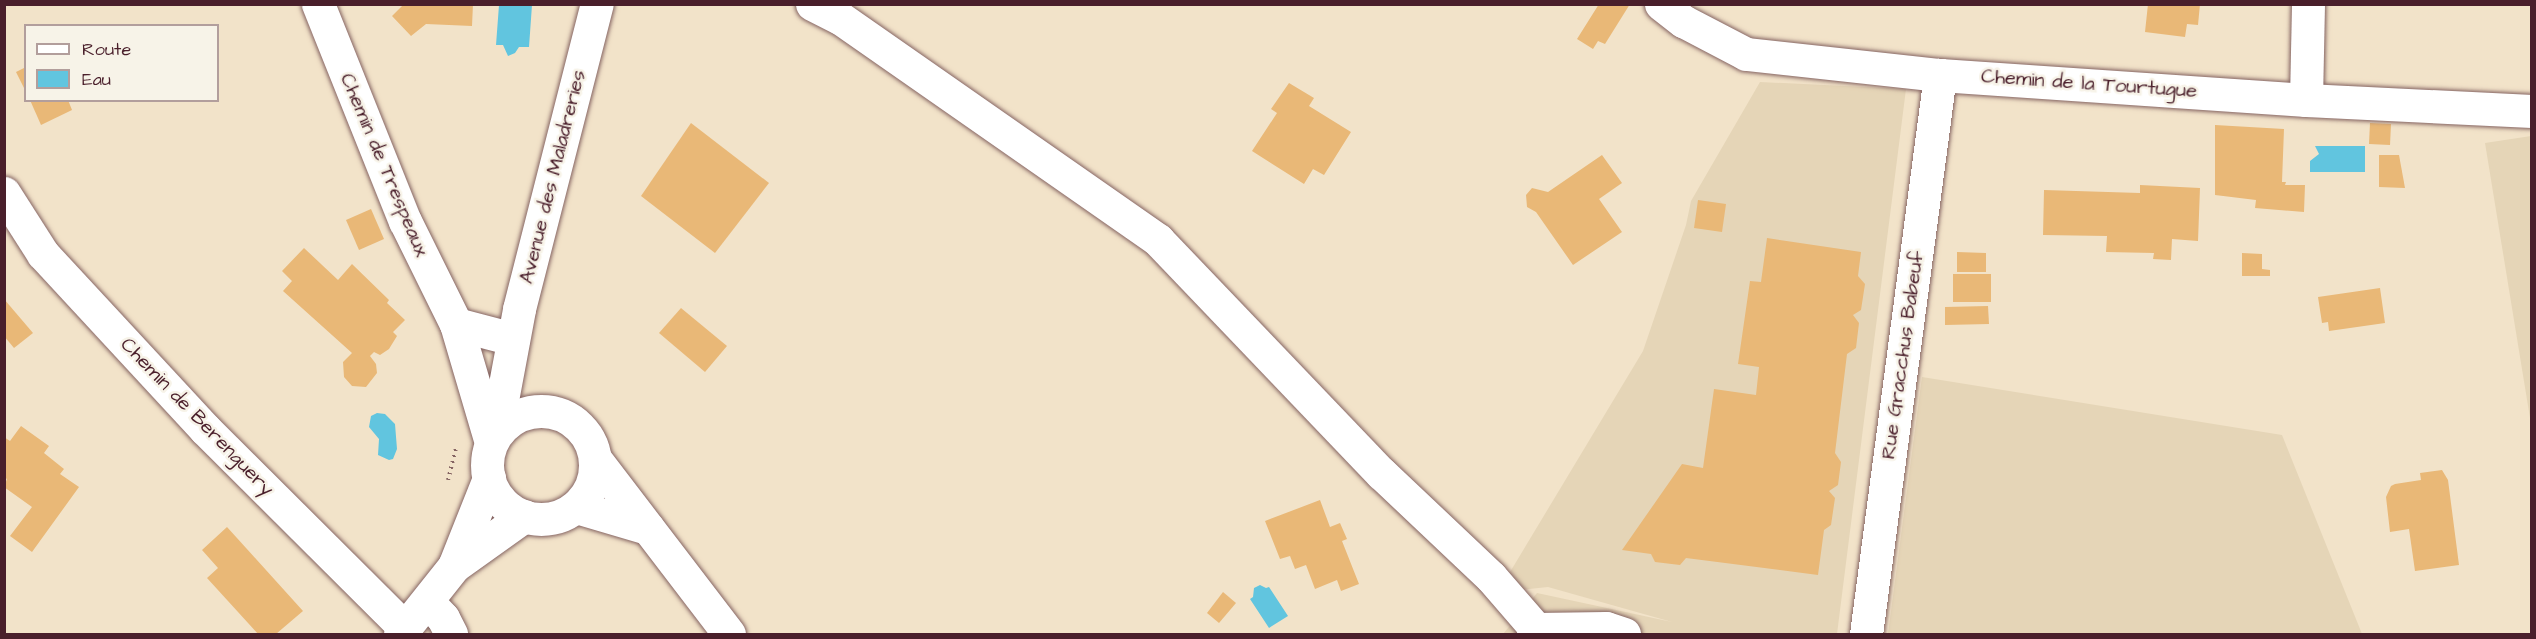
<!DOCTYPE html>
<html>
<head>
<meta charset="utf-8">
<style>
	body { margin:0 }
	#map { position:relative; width:2536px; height:639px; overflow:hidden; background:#f2e3c9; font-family:"Architects Daughter",sans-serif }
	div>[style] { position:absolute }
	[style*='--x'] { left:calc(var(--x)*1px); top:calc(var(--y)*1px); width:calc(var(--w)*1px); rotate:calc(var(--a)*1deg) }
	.built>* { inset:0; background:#e5d5b7 }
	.water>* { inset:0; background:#61c5df }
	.building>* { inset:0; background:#e9b877 }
	.path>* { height:4px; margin-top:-2px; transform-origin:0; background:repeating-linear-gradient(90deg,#856462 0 1.5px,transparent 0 6px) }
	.roads { filter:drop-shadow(0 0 2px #856462) drop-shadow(0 0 2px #856462) }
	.street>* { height:33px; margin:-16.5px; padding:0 16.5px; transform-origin:16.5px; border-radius:16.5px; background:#fff }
	.secondary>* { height:33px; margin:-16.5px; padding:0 16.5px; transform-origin:16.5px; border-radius:16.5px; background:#fff }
	.secondary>.ring { margin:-16.5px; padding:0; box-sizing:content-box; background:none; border:33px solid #fff; border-radius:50% }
	span { translate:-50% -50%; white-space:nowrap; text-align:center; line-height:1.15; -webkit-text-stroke:5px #f7f3e8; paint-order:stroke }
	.street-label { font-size:20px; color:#4a1f2b }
	.frame { position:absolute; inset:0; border:6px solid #4a1f2b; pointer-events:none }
	.legend { position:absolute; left:24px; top:24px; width:195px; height:78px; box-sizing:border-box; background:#f7f3e8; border:2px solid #b29e9c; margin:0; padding:8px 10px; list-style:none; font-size:18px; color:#4a1f2b }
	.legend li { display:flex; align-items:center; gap:12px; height:30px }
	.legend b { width:30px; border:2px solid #b29e9c }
</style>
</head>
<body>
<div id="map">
	<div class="built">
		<i style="clip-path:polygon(1760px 82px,1906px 89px,1837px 634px,1503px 634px,1537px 593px,1672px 622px,1548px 587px,1498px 592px,1643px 351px,1686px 225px,1691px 201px)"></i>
		<i style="clip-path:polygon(2531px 136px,2532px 136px,2531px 424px,2485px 143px)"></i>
		<i style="clip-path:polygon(1922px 377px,2282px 435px,2362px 634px,1888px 634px)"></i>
	</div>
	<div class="water">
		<i style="clip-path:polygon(499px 5px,532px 5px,529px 47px,519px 47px,515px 53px,508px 56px,503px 45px,496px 45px)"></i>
		<i style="clip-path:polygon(2315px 146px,2365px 146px,2365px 172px,2310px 172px,2310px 161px,2319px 154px)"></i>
		<i style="clip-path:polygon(377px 413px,385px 414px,395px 424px,397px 449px,393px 459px,389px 460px,378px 455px,379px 439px,369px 427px,371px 416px)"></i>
		<i style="clip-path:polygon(1260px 585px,1266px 588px,1269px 587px,1288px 616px,1269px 628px,1250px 599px,1253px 597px,1254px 588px)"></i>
	</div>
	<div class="building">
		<i style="clip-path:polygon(404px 4px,473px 4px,472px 26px,426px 24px,411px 36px,392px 16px)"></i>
		<i style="clip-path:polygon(1599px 4px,1630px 4px,1605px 44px,1598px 41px,1593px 49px,1577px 39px)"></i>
		<i style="clip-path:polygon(2148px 4px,2200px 4px,2198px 25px,2187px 24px,2185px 37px,2145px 32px)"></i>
		<i style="clip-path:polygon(26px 67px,26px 92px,16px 72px)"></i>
		<i style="clip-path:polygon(1289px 83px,1314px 98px,1309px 106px,1351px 132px,1324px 175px,1313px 169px,1304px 184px,1252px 151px,1277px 113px,1271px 109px)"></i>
		<i style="clip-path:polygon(30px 100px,68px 100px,72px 110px,41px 125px)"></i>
		<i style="clip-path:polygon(691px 123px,769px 183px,715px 253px,641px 196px)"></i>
		<i style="clip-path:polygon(2370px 123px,2391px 124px,2390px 145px,2369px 144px)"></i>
		<i style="clip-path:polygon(2215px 125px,2284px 129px,2282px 182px,2286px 182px,2285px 185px,2305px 185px,2304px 212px,2255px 208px,2256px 200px,2215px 195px)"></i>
		<i style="clip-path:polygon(1602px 155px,1622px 183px,1599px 199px,1622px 232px,1573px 265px,1536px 212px,1527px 207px,1526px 195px,1532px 188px,1548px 192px)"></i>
		<i style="clip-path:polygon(2379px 155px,2399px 155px,2405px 188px,2379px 187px)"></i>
		<i style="clip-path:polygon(2140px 185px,2200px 188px,2198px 241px,2172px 239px,2171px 260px,2153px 259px,2154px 253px,2106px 252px,2107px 236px,2043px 235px,2044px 190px,2140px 193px)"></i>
		<i style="clip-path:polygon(1698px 200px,1726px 204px,1722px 232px,1694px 228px)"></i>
		<i style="clip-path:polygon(371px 209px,384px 239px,359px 250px,346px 220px)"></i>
		<i style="clip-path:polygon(1767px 238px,1861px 252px,1858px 276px,1865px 284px,1861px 310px,1853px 315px,1859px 323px,1856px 348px,1847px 354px,1835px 453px,1841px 462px,1838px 485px,1829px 491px,1835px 498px,1831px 525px,1824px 530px,1818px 575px,1686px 558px,1680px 565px,1655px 562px,1651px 554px,1622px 550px,1682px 464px,1703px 468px,1714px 389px,1756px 395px,1759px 367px,1738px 364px,1750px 281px,1761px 282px)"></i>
		<i style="clip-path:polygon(304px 248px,338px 280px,352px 264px,389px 300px,387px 303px,405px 320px,393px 332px,397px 336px,389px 349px,380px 355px,374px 352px,370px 356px,376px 364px,377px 373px,366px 387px,352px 386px,344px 377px,343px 362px,352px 353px,283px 291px,292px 281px,282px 271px)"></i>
		<i style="clip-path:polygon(1957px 252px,1986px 253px,1986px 272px,1957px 272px)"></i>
		<i style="clip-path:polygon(2242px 253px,2262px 254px,2262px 269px,2270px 270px,2270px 276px,2242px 276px)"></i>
		<i style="clip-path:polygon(1953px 274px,1991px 274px,1991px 302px,1953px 302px)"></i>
		<i style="clip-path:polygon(2380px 288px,2385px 323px,2329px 331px,2328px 322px,2322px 323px,2318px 297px)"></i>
		<i style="clip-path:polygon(4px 299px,33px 333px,14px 348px,4px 336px)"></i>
		<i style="clip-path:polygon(1988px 306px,1989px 324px,1945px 325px,1945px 307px)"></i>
		<i style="clip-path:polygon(681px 308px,727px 346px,705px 372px,659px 333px)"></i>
		<i style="clip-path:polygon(21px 426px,49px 446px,44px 453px,64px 469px,60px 474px,79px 487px,32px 552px,10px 536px,32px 507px,4px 487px,7px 479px,4px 477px,4px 437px,10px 441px)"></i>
		<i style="clip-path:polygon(2442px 470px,2448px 480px,2459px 565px,2415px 571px,2409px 529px,2390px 532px,2386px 497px,2391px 486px,2395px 484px,2421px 480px,2420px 473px)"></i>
		<i style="clip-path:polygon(1320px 500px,1330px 527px,1340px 523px,1347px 539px,1342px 541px,1359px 584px,1341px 591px,1337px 580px,1315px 589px,1306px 565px,1295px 569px,1290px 556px,1280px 559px,1265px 521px)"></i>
		<i style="clip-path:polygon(227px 527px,303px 611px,276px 634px,258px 634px,207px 578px,218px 568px,202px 550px)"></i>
		<i style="clip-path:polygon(1223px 592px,1236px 603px,1219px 623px,1207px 613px)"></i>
	</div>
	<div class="path">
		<i style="--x:448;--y:480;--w:32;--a:-76"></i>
	</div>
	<div class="roads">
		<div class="street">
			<i style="--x:318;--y:4;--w:234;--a:68.2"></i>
			<i style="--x:405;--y:221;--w:115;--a:63.7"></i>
			<i style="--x:456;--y:324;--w:124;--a:73.6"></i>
			<i style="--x:812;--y:4;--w:31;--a:27"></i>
			<i style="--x:840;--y:18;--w:388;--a:34.9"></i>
			<i style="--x:1158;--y:240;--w:323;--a:46.3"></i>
			<i style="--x:1381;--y:473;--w:151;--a:43.4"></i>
			<i style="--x:1491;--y:577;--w:69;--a:49.1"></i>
			<i style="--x:1661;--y:4;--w:28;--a:38"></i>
			<i style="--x:1683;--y:21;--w:71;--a:27.6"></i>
			<i style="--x:1746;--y:54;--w:195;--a:6.2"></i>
			<i style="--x:1940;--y:75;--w:367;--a:3.9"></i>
			<i style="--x:2306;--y:100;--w:226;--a:2.8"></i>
			<i style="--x:2306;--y:100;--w:96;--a:-88.8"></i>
			<i style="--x:4;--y:193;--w:72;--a:57.4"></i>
			<i style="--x:43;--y:254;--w:238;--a:47.2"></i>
			<i style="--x:205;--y:429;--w:282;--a:44.9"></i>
			<i style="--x:456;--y:324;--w:59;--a:14.7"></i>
			<i style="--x:428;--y:602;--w:22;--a:47"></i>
			<i style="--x:443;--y:618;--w:18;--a:63"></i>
			<i style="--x:1533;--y:634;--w:6;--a:-59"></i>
			<i style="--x:1536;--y:629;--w:70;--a:-0.8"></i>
			<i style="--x:1606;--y:628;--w:19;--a:18"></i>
			<i style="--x:1866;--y:634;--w:564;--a:-82.46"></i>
		</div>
		<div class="secondary">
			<i class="ring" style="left:487px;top:411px;width:75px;height:75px"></i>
			<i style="--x:500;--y:429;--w:18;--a:-90"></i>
			<i style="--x:500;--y:411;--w:104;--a:-79.4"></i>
			<i style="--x:519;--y:309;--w:315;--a:-75.7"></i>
			<i style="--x:596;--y:460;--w:219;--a:52.6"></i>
			<i style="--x:576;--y:507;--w:75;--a:16.3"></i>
			<i style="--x:454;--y:566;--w:95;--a:-68.3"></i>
			<i style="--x:400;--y:634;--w:87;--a:-51.5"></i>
			<i style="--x:454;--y:566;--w:86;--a:-35.5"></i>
		</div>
	</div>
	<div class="street-label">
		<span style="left:2089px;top:84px;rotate:4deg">Chemin de la Tourtugue</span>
		<span style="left:384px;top:165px;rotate:67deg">Chemin de Trespeaux</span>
		<span style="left:553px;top:177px;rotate:-76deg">Avenue des Maladreries</span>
		<span style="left:1903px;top:355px;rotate:-82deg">Rue Gracchus Babeuf</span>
		<span style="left:197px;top:417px;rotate:46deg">Chemin de Berenguery</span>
	</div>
	<div class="frame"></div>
	<ul class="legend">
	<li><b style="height:8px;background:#fff"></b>Route</li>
	<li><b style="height:16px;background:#61c5df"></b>Eau</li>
	</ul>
</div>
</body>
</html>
